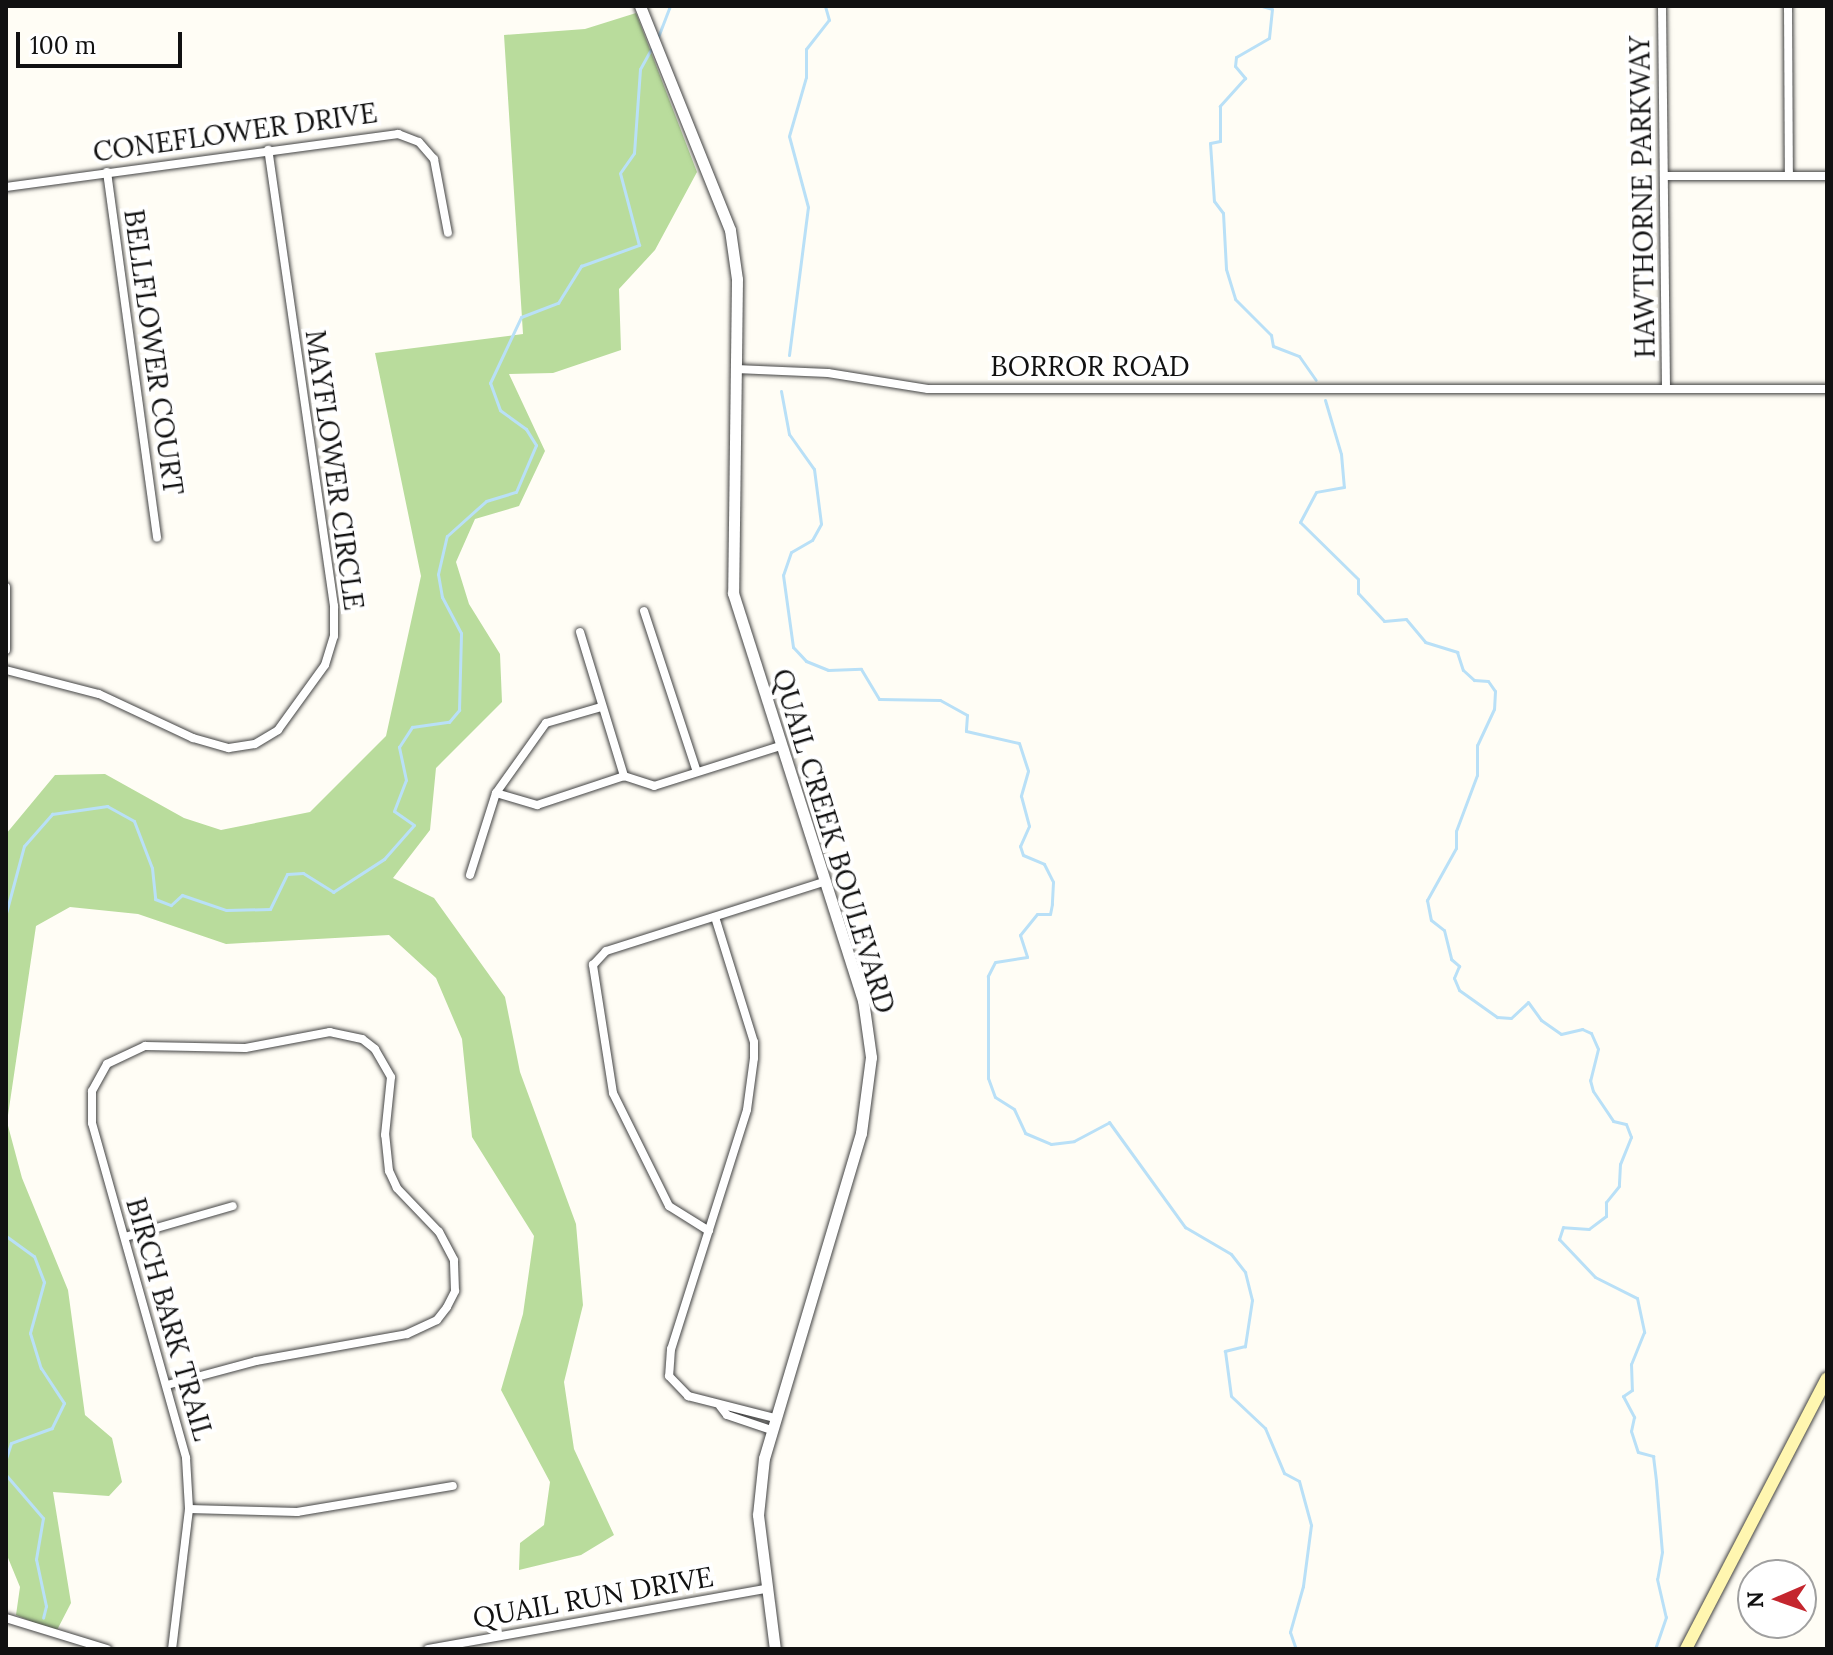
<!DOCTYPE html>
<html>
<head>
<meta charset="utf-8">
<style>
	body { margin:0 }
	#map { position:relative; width:1833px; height:1655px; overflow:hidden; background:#fffdf5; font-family:Lora,serif }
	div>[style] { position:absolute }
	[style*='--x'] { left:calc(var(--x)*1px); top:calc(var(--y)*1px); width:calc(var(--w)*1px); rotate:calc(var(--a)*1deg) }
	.forest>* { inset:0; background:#b9dc9c }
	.stream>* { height:3px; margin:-1.5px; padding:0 1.5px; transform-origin:1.5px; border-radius:1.5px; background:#b9e0f7 }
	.roads { filter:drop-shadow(0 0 2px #444) drop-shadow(0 0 2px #444) }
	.minor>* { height:8px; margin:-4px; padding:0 4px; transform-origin:4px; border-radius:4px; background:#fff }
	.tertiary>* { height:11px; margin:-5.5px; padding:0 5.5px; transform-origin:5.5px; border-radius:5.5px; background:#fff }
	.secondary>* { height:12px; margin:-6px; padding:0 6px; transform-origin:6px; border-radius:6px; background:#fff6b0 }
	span { translate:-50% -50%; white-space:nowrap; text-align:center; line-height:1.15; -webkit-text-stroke:8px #fff; paint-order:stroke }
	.street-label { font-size:28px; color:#111 }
	.frame { position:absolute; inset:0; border:8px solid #111; pointer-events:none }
	.north { position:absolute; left:1737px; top:1559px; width:80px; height:80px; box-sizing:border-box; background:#fff; border:2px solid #a0a0a0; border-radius:50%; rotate:268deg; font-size:22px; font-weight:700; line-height:32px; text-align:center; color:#111 }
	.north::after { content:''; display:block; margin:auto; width:28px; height:36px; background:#c4262e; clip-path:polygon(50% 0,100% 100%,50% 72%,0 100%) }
	.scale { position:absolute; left:16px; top:32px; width:166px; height:36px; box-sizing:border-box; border:4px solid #111; border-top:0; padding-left:10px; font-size:24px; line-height:28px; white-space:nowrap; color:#111; -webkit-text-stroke:6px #fff; paint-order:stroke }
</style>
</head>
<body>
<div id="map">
	<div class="forest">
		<i style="clip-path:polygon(636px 13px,697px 172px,655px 250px,619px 289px,621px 350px,553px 373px,509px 374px,545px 451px,519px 506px,475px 519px,456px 562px,469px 604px,500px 654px,502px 702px,436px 768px,430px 830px,393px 878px,434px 898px,505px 997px,520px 1072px,576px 1224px,583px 1305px,564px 1382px,574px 1449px,614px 1535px,581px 1555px,519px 1570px,520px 1543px,544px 1525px,550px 1482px,501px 1390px,523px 1314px,534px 1236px,472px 1137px,462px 1039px,436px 978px,389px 935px,226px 944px,138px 914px,70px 907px,36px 926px,7px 1122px,22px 1178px,68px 1290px,85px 1415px,112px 1438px,122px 1482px,109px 1496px,53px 1492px,71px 1603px,56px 1632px,16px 1615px,20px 1587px,6px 1553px,6px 834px,55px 775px,105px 774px,184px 818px,221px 830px,310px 812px,386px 736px,421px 576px,375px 353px,523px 334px,504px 35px,585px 29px)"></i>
	</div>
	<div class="stream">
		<i style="--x:1262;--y:6;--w:10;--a:17"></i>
		<i style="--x:1272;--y:9;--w:29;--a:96"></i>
		<i style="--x:1269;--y:38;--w:38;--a:150"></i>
		<i style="--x:1236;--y:57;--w:9;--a:96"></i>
		<i style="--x:1235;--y:66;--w:16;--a:50"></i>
		<i style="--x:1245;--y:78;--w:38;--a:132"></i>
		<i style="--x:1220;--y:106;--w:35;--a:90"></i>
		<i style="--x:1220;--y:141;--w:10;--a:169"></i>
		<i style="--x:1210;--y:143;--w:58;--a:86.1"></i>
		<i style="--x:1214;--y:201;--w:15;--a:53"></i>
		<i style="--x:1223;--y:213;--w:56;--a:86.9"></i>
		<i style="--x:1226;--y:269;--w:31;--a:73"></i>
		<i style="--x:1235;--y:299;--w:51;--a:45"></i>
		<i style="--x:1271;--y:335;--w:11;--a:80"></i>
		<i style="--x:1273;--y:346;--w:28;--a:21"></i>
		<i style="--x:1299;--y:356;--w:29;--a:55"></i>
		<i style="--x:658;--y:37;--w:33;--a:-69"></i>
		<i style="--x:789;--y:355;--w:149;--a:-82.7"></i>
		<i style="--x:808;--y:207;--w:73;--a:-105"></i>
		<i style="--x:789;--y:136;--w:61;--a:-73.9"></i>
		<i style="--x:806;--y:77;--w:28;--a:-90"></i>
		<i style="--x:806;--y:49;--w:37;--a:-52"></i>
		<i style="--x:829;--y:20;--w:15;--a:-106"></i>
		<i style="--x:781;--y:391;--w:44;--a:79.5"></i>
		<i style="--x:789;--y:434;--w:43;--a:54.5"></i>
		<i style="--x:814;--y:469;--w:55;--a:82.7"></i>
		<i style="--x:821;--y:524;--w:18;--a:119"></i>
		<i style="--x:812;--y:540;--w:24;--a:150"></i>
		<i style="--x:791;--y:552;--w:24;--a:109"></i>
		<i style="--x:783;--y:575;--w:73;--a:82.1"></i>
		<i style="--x:793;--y:647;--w:19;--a:47"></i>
		<i style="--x:806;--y:661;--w:24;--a:22"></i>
		<i style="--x:828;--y:670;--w:33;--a:-2"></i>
		<i style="--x:861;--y:669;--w:35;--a:59"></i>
		<i style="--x:879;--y:699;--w:61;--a:0.9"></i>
		<i style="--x:940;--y:700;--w:31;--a:29"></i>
		<i style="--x:967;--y:715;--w:16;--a:94"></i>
		<i style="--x:966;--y:731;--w:54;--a:12.8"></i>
		<i style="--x:1019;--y:743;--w:29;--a:72"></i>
		<i style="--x:1028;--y:771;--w:26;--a:106"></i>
		<i style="--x:1021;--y:796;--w:31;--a:75"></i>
		<i style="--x:1029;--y:826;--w:22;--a:114"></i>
		<i style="--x:1020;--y:846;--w:9;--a:72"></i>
		<i style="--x:1023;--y:855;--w:23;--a:23"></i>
		<i style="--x:1044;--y:864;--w:20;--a:63"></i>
		<i style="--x:1053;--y:882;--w:22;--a:93"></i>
		<i style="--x:1052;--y:904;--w:10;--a:101"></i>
		<i style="--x:1050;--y:914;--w:13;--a:180"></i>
		<i style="--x:1037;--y:914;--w:27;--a:129"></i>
		<i style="--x:1020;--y:935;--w:23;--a:72"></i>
		<i style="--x:1027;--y:957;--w:32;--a:171"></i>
		<i style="--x:995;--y:962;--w:16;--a:117"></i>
		<i style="--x:988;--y:976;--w:102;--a:90"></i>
		<i style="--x:988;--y:1078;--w:20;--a:70"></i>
		<i style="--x:995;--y:1097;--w:22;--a:32"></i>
		<i style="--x:1014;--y:1109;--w:26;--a:65"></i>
		<i style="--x:1025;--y:1133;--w:28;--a:23"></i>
		<i style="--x:1051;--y:1144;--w:23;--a:-7"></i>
		<i style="--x:1074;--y:1141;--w:40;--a:-28"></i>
		<i style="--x:1109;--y:1122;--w:130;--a:54.1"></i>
		<i style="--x:1185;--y:1227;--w:53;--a:30.4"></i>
		<i style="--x:1231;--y:1254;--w:23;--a:52"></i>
		<i style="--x:1245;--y:1272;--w:29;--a:76"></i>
		<i style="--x:1252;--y:1300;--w:47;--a:98.7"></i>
		<i style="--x:1245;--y:1346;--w:21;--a:166"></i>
		<i style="--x:1225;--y:1351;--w:45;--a:82.4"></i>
		<i style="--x:1231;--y:1396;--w:47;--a:43.3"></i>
		<i style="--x:1265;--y:1428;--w:49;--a:67.1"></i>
		<i style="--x:1284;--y:1473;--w:17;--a:28"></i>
		<i style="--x:1299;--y:1481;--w:46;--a:74.7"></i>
		<i style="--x:1311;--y:1525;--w:62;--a:97.5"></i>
		<i style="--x:1303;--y:1586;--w:48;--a:105.8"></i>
		<i style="--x:1290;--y:1632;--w:18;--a:71"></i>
		<i style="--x:1325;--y:400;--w:56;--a:73.5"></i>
		<i style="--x:1341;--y:454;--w:33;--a:85"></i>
		<i style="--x:1344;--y:487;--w:28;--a:170"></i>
		<i style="--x:1316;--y:492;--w:34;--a:118"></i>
		<i style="--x:1300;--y:522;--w:81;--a:44.5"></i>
		<i style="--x:1358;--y:579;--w:14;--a:90"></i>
		<i style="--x:1358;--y:593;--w:38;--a:47"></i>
		<i style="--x:1384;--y:621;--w:22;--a:-5"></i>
		<i style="--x:1406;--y:619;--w:30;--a:50"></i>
		<i style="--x:1425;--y:642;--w:34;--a:17"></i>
		<i style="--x:1457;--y:652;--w:19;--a:72"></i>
		<i style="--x:1463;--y:670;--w:15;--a:42"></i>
		<i style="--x:1474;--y:680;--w:14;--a:4"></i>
		<i style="--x:1488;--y:681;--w:12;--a:55"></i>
		<i style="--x:1495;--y:691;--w:18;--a:93"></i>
		<i style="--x:1494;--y:709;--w:40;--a:115"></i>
		<i style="--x:1477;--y:745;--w:30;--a:90"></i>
		<i style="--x:1477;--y:775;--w:60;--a:110.6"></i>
		<i style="--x:1456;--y:831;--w:17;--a:90"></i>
		<i style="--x:1456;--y:848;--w:60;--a:119.1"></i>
		<i style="--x:1427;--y:900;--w:20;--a:79"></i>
		<i style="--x:1431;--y:920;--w:16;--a:38"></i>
		<i style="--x:1444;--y:930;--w:30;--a:76"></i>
		<i style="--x:1451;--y:959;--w:11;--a:41"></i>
		<i style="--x:1459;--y:966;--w:13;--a:113"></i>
		<i style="--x:1454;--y:978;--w:13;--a:67"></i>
		<i style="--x:1459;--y:990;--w:47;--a:35.4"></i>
		<i style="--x:1497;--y:1017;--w:14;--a:4"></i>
		<i style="--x:1511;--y:1018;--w:23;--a:-43"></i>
		<i style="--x:1528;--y:1002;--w:22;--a:54"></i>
		<i style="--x:1541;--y:1020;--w:24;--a:35"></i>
		<i style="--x:1561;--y:1034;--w:22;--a:-13"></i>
		<i style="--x:1582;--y:1029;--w:10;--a:24"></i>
		<i style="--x:1591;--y:1033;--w:17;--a:66"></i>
		<i style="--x:1598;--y:1049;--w:32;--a:104"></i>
		<i style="--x:1590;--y:1080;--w:11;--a:75"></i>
		<i style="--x:1593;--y:1091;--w:36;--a:56"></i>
		<i style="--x:1613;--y:1121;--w:13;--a:13"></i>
		<i style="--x:1626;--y:1124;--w:14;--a:69"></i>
		<i style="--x:1631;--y:1137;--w:29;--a:112"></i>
		<i style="--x:1620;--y:1164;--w:22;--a:93"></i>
		<i style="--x:1619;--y:1186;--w:21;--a:129"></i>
		<i style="--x:1606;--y:1202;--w:14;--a:90"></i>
		<i style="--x:1606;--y:1216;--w:21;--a:143"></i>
		<i style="--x:1589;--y:1229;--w:26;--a:-176"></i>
		<i style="--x:1563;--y:1227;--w:13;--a:108"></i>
		<i style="--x:1559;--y:1239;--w:52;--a:46.5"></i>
		<i style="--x:1595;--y:1277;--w:47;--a:26.6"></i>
		<i style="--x:1637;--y:1298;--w:35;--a:78"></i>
		<i style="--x:1644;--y:1332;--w:35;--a:112"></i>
		<i style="--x:1631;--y:1364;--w:26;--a:88"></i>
		<i style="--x:1632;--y:1390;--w:11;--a:146"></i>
		<i style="--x:1623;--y:1396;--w:24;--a:62"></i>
		<i style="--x:1634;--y:1417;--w:14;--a:102"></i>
		<i style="--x:1631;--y:1431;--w:22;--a:72"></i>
		<i style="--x:1638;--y:1452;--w:16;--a:15"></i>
		<i style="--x:1653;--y:1456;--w:25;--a:83"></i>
		<i style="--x:1656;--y:1481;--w:71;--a:85.2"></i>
		<i style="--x:1662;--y:1552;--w:27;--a:100"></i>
		<i style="--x:1657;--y:1579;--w:39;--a:77"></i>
		<i style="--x:1666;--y:1617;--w:34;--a:109"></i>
		<i style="--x:6;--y:913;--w:69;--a:-75"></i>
		<i style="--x:24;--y:846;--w:43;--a:-48.8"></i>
		<i style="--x:52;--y:814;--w:56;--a:-8.3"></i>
		<i style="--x:107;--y:806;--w:31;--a:29"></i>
		<i style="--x:134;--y:821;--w:50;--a:69"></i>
		<i style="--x:152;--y:868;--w:31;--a:84"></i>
		<i style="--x:155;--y:899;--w:17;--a:21"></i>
		<i style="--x:171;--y:905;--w:15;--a:-42"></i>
		<i style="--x:182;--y:895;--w:46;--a:18.8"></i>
		<i style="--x:226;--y:910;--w:44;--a:-1.3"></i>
		<i style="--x:270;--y:909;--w:39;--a:-64"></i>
		<i style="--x:287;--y:874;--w:16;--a:-4"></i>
		<i style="--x:303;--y:873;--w:36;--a:32"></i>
		<i style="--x:333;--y:892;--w:61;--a:-32.9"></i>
		<i style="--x:384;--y:859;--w:45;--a:-48.6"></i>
		<i style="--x:414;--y:825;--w:24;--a:-145"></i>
		<i style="--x:394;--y:811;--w:33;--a:-69"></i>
		<i style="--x:406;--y:780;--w:34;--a:-102"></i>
		<i style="--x:399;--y:747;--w:24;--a:-57"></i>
		<i style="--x:412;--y:727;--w:37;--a:-8"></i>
		<i style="--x:449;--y:722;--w:16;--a:-50"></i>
		<i style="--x:459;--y:710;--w:77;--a:-88.5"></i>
		<i style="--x:461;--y:633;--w:41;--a:-117.8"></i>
		<i style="--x:442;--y:597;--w:23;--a:-100"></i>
		<i style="--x:438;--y:574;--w:39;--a:-77"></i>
		<i style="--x:447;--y:536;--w:52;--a:-41.9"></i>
		<i style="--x:486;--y:501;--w:31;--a:-17"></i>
		<i style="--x:516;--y:492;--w:51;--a:-66.9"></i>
		<i style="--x:536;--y:445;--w:19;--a:-122"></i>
		<i style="--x:526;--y:429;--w:32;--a:-144"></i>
		<i style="--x:500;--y:410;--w:29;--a:-110"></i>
		<i style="--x:490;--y:383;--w:73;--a:-64.8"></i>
		<i style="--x:521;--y:317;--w:40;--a:-21"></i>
		<i style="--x:558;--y:303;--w:44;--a:-58.1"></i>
		<i style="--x:581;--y:266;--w:62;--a:-19.9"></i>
		<i style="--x:639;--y:245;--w:74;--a:-104.8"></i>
		<i style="--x:620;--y:173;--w:24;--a:-55"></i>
		<i style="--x:634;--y:153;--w:84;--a:-85.9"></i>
		<i style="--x:640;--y:69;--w:25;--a:-61"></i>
		<i style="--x:6;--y:1236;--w:34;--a:36"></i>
		<i style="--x:34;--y:1256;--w:28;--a:69"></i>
		<i style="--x:44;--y:1282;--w:53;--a:105.4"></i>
		<i style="--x:30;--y:1333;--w:37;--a:73"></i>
		<i style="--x:41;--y:1368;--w:42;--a:56.7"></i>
		<i style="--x:64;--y:1403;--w:28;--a:116"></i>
		<i style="--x:52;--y:1428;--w:44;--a:159.9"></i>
		<i style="--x:11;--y:1443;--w:16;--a:108"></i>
		<i style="--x:6;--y:1475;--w:57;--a:49.3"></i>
		<i style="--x:43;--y:1518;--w:42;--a:99.7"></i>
		<i style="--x:36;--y:1559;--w:48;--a:78"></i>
		<i style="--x:46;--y:1606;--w:12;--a:104"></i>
		<i style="--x:32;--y:1649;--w:1;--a:0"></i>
	</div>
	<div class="roads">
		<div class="minor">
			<i style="--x:1662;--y:6;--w:381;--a:89.4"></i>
			<i style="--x:1788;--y:6;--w:170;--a:89.7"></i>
			<i style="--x:107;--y:172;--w:369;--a:82.2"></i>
			<i style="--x:1664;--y:176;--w:163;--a:0"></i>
			<i style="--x:6;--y:187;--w:396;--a:-7.7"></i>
			<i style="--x:398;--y:134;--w:22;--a:21"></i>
			<i style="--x:419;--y:142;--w:23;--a:49"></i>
			<i style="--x:434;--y:159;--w:75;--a:79.3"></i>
			<i style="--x:736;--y:369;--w:92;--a:2.5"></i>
			<i style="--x:828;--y:373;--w:101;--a:9.1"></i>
			<i style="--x:928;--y:389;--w:899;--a:0"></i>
			<i style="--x:6;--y:587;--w:63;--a:90"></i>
			<i style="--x:644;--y:611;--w:169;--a:71.8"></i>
			<i style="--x:580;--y:632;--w:151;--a:73"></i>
			<i style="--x:6;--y:670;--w:96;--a:14.5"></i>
			<i style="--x:99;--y:694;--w:104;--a:25.1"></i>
			<i style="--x:193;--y:738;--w:37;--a:16"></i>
			<i style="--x:229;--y:748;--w:26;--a:-9"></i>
			<i style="--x:255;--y:744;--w:27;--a:-31"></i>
			<i style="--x:278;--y:730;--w:80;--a:-54.1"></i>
			<i style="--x:325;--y:665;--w:30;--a:-73"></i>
			<i style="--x:334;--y:636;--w:30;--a:-90"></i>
			<i style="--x:334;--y:606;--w:461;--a:-98.2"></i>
			<i style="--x:496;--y:793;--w:43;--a:16.3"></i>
			<i style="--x:537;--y:805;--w:92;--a:-18.4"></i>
			<i style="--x:624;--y:776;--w:32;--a:18"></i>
			<i style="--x:654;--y:786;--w:132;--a:-17.6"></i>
			<i style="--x:470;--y:875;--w:86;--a:-72.4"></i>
			<i style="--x:496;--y:793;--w:86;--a:-54.5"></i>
			<i style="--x:546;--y:723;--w:57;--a:-16.2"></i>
			<i style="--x:715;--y:917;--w:131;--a:72.7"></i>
			<i style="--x:754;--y:1042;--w:16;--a:90"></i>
			<i style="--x:754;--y:1058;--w:52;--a:97.7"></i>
			<i style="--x:747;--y:1110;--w:251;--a:107.6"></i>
			<i style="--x:671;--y:1349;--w:27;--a:94"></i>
			<i style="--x:669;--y:1376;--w:28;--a:46"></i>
			<i style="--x:688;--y:1396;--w:90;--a:14.2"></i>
			<i style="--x:709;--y:1231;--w:47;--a:-148"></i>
			<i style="--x:669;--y:1206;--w:126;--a:-116.4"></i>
			<i style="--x:613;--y:1093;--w:130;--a:-98.9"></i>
			<i style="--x:593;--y:965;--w:19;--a:-47"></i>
			<i style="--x:606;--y:951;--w:229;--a:-17.6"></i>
			<i style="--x:125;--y:1237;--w:112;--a:-16"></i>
			<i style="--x:167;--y:1385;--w:92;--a:-15.1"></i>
			<i style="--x:256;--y:1361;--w:153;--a:-10.1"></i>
			<i style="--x:407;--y:1334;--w:33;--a:-25"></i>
			<i style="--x:437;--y:1320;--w:16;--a:-52"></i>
			<i style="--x:447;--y:1307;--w:18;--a:-63"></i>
			<i style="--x:455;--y:1291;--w:31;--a:-92"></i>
			<i style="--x:454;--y:1260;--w:32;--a:-118"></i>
			<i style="--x:439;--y:1232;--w:61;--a:-133.7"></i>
			<i style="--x:397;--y:1188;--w:19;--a:-115"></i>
			<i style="--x:389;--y:1171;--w:36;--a:-96"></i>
			<i style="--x:385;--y:1135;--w:58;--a:-84.1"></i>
			<i style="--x:391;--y:1077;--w:32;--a:-120"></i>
			<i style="--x:375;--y:1049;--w:16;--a:-142"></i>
			<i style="--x:362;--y:1039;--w:33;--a:-168"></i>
			<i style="--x:330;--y:1032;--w:86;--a:169.3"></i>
			<i style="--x:245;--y:1048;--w:100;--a:-178.9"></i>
			<i style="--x:145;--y:1046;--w:42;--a:154.7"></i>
			<i style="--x:107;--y:1064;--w:31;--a:119"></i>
			<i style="--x:92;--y:1091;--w:32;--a:90"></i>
			<i style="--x:92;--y:1123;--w:348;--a:74.3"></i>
			<i style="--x:186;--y:1458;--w:51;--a:86.6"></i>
			<i style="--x:189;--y:1509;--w:141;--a:96.9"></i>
			<i style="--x:720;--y:1406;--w:11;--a:52"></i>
			<i style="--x:727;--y:1415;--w:46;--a:18.8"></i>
			<i style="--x:189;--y:1509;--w:108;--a:1.6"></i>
			<i style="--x:297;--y:1512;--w:158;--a:-9.5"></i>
			<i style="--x:6;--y:1618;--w:106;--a:17.1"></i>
			<i style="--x:428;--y:1649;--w:341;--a:-10.1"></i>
		</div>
		<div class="tertiary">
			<i style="--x:640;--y:6;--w:241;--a:68.1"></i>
			<i style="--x:730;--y:230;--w:49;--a:81.9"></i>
			<i style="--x:737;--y:279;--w:314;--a:90.7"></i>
			<i style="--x:733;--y:593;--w:427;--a:72.3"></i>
			<i style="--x:863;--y:1000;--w:58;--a:82"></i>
			<i style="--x:871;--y:1057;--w:77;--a:97.5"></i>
			<i style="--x:861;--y:1133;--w:339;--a:106.6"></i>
			<i style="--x:764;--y:1458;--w:57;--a:96"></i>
			<i style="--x:758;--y:1515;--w:135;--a:82.8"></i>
		</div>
		<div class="secondary">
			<i style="--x:1686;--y:1649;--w:305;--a:-62.5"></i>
		</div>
	</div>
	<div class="street-label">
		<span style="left:235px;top:132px;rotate:-8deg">CONEFLOWER DRIVE</span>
		<span style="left:1642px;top:197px;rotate:-91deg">HAWTHORNE PARKWAY</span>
		<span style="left:154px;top:352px;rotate:82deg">BELLFLOWER COURT</span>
		<span style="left:1090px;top:366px">BORROR ROAD</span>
		<span style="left:335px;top:470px;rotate:82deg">MAYFLOWER CIRCLE</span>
		<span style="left:834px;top:841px;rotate:73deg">QUAIL CREEK BOULEVARD</span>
		<span style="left:170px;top:1319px;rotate:74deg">BIRCH BARK TRAIL</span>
		<span style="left:593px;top:1597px;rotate:-10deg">QUAIL RUN DRIVE</span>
	</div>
	<div class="frame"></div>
	<div class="north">N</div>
	<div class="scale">100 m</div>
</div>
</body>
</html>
